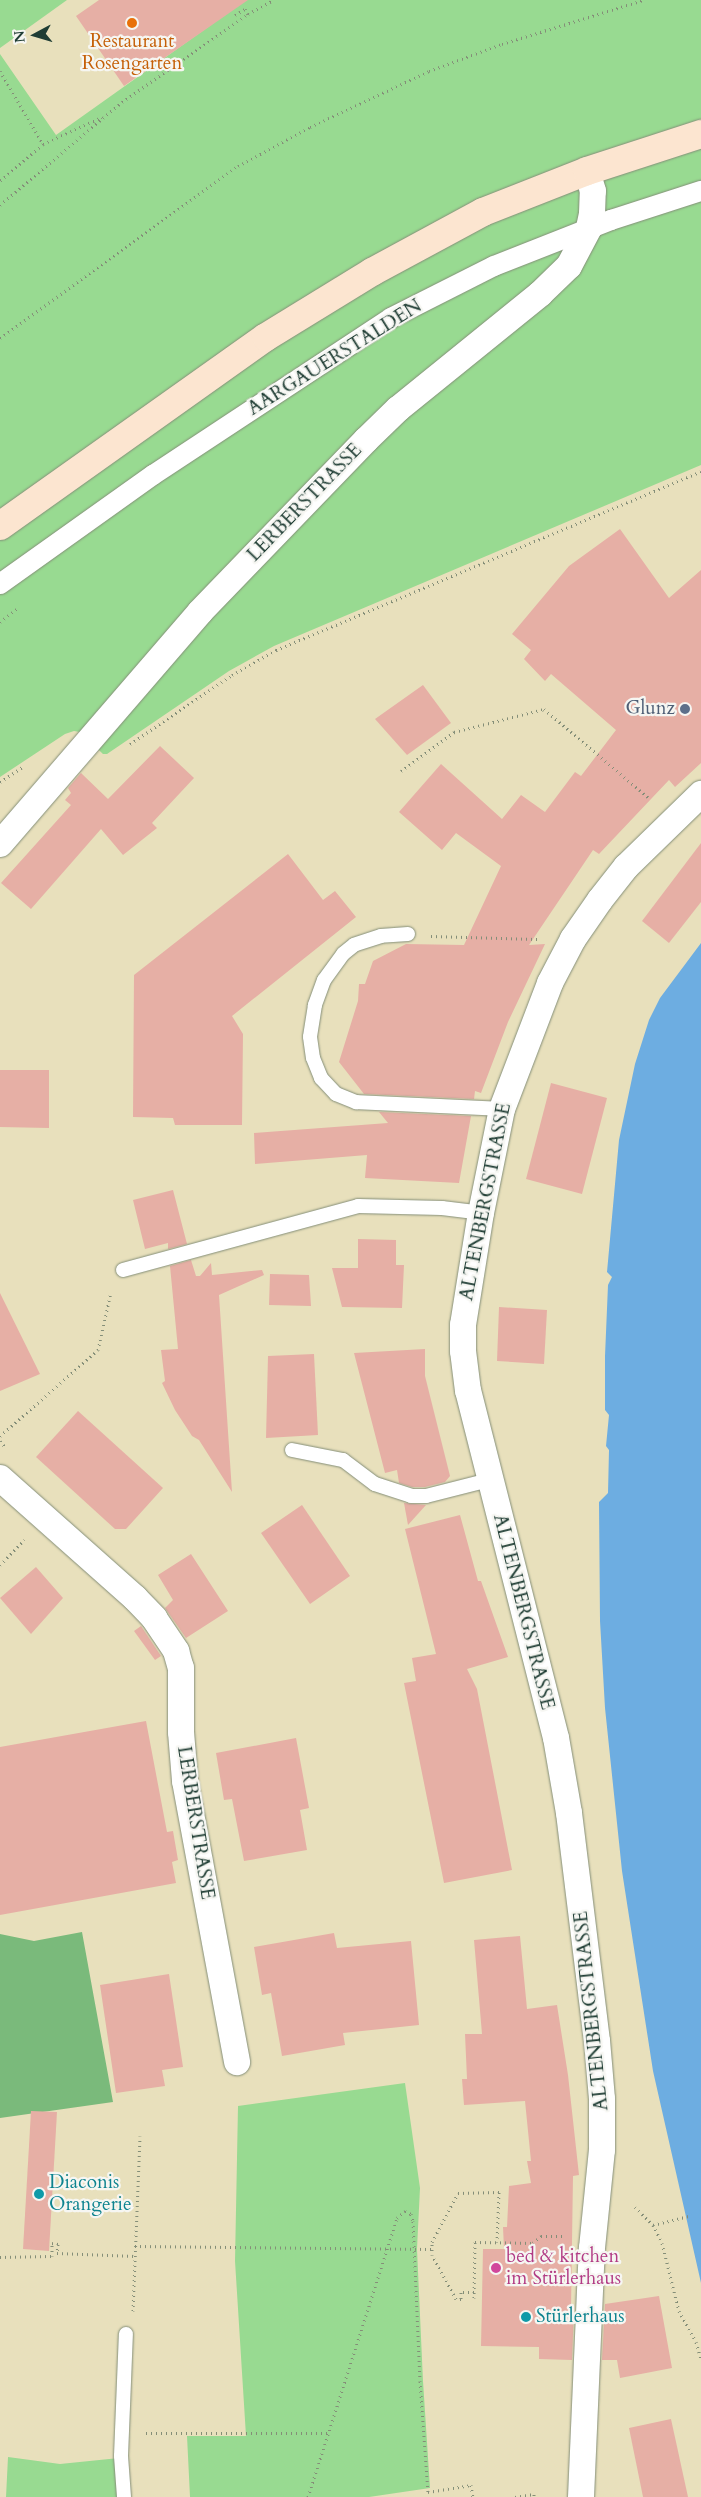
<!DOCTYPE html>
<html>
<head>
<meta charset="utf-8">
<style>
	body { margin:0 }
	#map { position:relative; width:701px; height:2497px; overflow:hidden; background:#e8e0bc; font-family:Cardo,serif }
	div>[style] { position:absolute }
	[style*='--x'] { left:calc(var(--x)*1px); top:calc(var(--y)*1px); width:calc(var(--w)*1px); rotate:calc(var(--a)*1deg) }
	.green>* { inset:0; background:#98da91 }
	.forest>* { inset:0; background:#7aba7b }
	.water>* { inset:0; background:#6dade1 }
	.building>* { inset:0; background:#e6afa5 }
	.path>* { height:3px; margin-top:-1.5px; transform-origin:0; background:repeating-linear-gradient(90deg,#848e78 0 1px,transparent 0 5px) }
	.roads { filter:drop-shadow(0 0 1px #848e78) drop-shadow(0 0 1px #848e78) }
	.service>* { height:14px; margin:-7px; padding:0 7px; transform-origin:7px; border-radius:7px; background:#fff }
	.pedestrian>* { height:20px; margin:-10px; padding:0 10px; transform-origin:10px; border-radius:10px; background:#fff }
	.minor>* { height:26px; margin:-13px; padding:0 13px; transform-origin:13px; border-radius:13px; background:#fff }
	.secondary>* { height:28px; margin:-14px; padding:0 14px; transform-origin:14px; border-radius:14px; background:#fce5d0 }
	.dots>* { width:14px; height:14px; translate:-50% -50%; box-sizing:border-box; border:2px solid #f6f6f2; border-radius:50% }
	span { translate:-50% -50%; white-space:nowrap; text-align:center; line-height:1.15; -webkit-text-stroke:4.5px #f6f6f2; paint-order:stroke }
	.food-label { font-size:19px; color:#c56008 }
	.street-label { font-size:19px; color:#1f3d34 }
	.service-label { font-size:19px; color:#4e5e75 }
	.right { translate:-100% -50%; text-align:right }
	.culture-label { font-size:19px; color:#0d838f }
	.left { translate:0 -50%; text-align:left }
	.hotel-label { font-size:19px; color:#b23c85 }
	.north { position:absolute; left:10px; top:10px; width:50px; height:50px; -webkit-text-stroke:4px #f6f6f2; paint-order:stroke; rotate:264deg; font-size:14px; font-weight:700; line-height:20px; text-align:center; color:#1f3d34 }
	.north::after { content:''; display:block; margin:auto; width:18px; height:22px; background:#1f3d34; clip-path:polygon(50% 0,100% 100%,50% 72%,0 100%) }
</style>
</head>
<body>
<div id="map">
	<div class="green">
		<i style="clip-path:polygon(0 0,67px 0,0 48px)"></i>
		<i style="clip-path:polygon(246px 0,701px 0,701px 465px,274px 646px,229px 671px,107px 754px,103px 754px,80px 732px,74px 731px,65px 734px,0 777px,0 54px,56px 135px)"></i>
		<i style="clip-path:polygon(405px 2083px,420px 2188px,417px 2249px,423px 2381px,430px 2488px,369px 2497px,190px 2497px,187px 2436px,246px 2436px,235px 2261px,238px 2106px)"></i>
		<i style="clip-path:polygon(8px 2457px,60px 2464px,119px 2458px,122px 2497px,6px 2497px)"></i>
	</div>
	<div class="forest">
		<i style="clip-path:polygon(82px 1932px,113px 2102px,0 2118px,0 1934px,34px 1941px)"></i>
	</div>
	<div class="water">
		<i style="clip-path:polygon(701px 943px,701px 2283px,653px 2071px,622px 1871px,605px 1708px,600px 1621px,599px 1502px,608px 1493px,609px 1450px,606px 1446px,609px 1415px,605px 1410px,605px 1356px,608px 1285px,612px 1277px,607px 1272px,619px 1140px,635px 1064px,649px 1020px,660px 998px)"></i>
	</div>
	<div class="building">
		<i style="clip-path:polygon(99px 0,248px 0,124px 86px,76px 16px)"></i>
		<i style="clip-path:polygon(620px 529px,669px 598px,701px 570px,701px 763px,675px 787px,669px 780px,599px 854px,593px 850px,529px 945px,545px 944px,508px 1022px,481px 1093px,475px 1091px,474px 1099px,364px 1094px,339px 1062px,358px 1001px,359px 984px,365px 984px,373px 961px,406px 944px,464px 945px,501px 866px,456px 833px,442px 850px,399px 812px,441px 764px,502px 819px,521px 795px,545px 812px,575px 772px,581px 776px,616px 730px,551px 674px,545px 681px,524px 659px,531px 650px,512px 634px,569px 566px)"></i>
		<i style="clip-path:polygon(423px 685px,451px 723px,407px 755px,375px 719px)"></i>
		<i style="clip-path:polygon(160px 746px,194px 778px,152px 823px,157px 828px,123px 855px,101px 829px,31px 909px,1px 883px,71px 805px,65px 800px,71px 793px,68px 788px,81px 773px,108px 799px)"></i>
		<i style="clip-path:polygon(701px 843px,701px 902px,669px 943px,642px 921px)"></i>
		<i style="clip-path:polygon(288px 854px,323px 900px,335px 891px,356px 917px,232px 1016px,243px 1034px,242px 1125px,175px 1125px,173px 1118px,133px 1117px,134px 975px)"></i>
		<i style="clip-path:polygon(0 1070px,49px 1070px,49px 1128px,0 1127px)"></i>
		<i style="clip-path:polygon(551px 1083px,607px 1098px,582px 1194px,526px 1179px)"></i>
		<i style="clip-path:polygon(379px 1112px,471px 1116px,459px 1183px,365px 1178px,367px 1155px,255px 1164px,254px 1133px,388px 1123px)"></i>
		<i style="clip-path:polygon(173px 1190px,187px 1244px,168px 1249px,168px 1243px,145px 1249px,133px 1200px)"></i>
		<i style="clip-path:polygon(358px 1239px,396px 1240px,396px 1265px,404px 1265px,402px 1308px,342px 1307px,332px 1268px,358px 1268px)"></i>
		<i style="clip-path:polygon(191px 1260px,196px 1276px,200px 1276px,211px 1263px,212px 1275px,262px 1270px,264px 1275px,219px 1295px,232px 1492px,199px 1440px,192px 1436px,175px 1410px,162px 1383px,165px 1381px,161px 1350px,178px 1349px,170px 1266px)"></i>
		<i style="clip-path:polygon(270px 1274px,309px 1275px,311px 1306px,269px 1305px)"></i>
		<i style="clip-path:polygon(0 1293px,40px 1374px,0 1391px)"></i>
		<i style="clip-path:polygon(499px 1307px,547px 1310px,544px 1364px,497px 1361px)"></i>
		<i style="clip-path:polygon(425px 1349px,425px 1376px,450px 1476px,445px 1482px,425px 1487px,412px 1487px,399px 1483px,397px 1470px,385px 1473px,354px 1353px)"></i>
		<i style="clip-path:polygon(314px 1354px,318px 1435px,266px 1438px,268px 1356px)"></i>
		<i style="clip-path:polygon(78px 1411px,163px 1488px,126px 1529px,115px 1529px,36px 1457px)"></i>
		<i style="clip-path:polygon(404px 1503px,426px 1505px,408px 1525px)"></i>
		<i style="clip-path:polygon(302px 1505px,350px 1576px,310px 1604px,261px 1533px)"></i>
		<i style="clip-path:polygon(460px 1515px,478px 1581px,481px 1581px,508px 1657px,467px 1669px,477px 1689px,512px 1870px,444px 1883px,404px 1683px,416px 1681px,412px 1658px,436px 1654px,405px 1529px)"></i>
		<i style="clip-path:polygon(191px 1554px,228px 1611px,186px 1638px,165px 1608px,173px 1600px,158px 1575px)"></i>
		<i style="clip-path:polygon(36px 1567px,63px 1598px,31px 1634px,0 1598px)"></i>
		<i style="clip-path:polygon(141px 1626px,161px 1656px,155px 1660px,134px 1631px)"></i>
		<i style="clip-path:polygon(146px 1721px,167px 1832px,173px 1831px,178px 1860px,172px 1862px,176px 1883px,0 1915px,0 1747px)"></i>
		<i style="clip-path:polygon(296px 1738px,309px 1808px,300px 1810px,307px 1850px,244px 1861px,232px 1799px,224px 1800px,216px 1753px)"></i>
		<i style="clip-path:polygon(334px 1933px,337px 1948px,411px 1941px,419px 2025px,343px 2033px,345px 2045px,282px 2056px,271px 1993px,262px 1995px,254px 1947px)"></i>
		<i style="clip-path:polygon(520px 1936px,527px 2009px,557px 2005px,568px 2075px,579px 2175px,573px 2176px,571px 2309px,574px 2308px,572px 2360px,539px 2359px,539px 2347px,481px 2346px,483px 2249px,504px 2249px,503px 2227px,507px 2227px,509px 2186px,531px 2183px,527px 2161px,531px 2161px,525px 2101px,464px 2105px,462px 2079px,467px 2079px,465px 2034px,482px 2034px,474px 1940px)"></i>
		<i style="clip-path:polygon(169px 1974px,183px 2067px,162px 2070px,165px 2086px,116px 2093px,100px 1985px)"></i>
		<i style="clip-path:polygon(31px 2111px,57px 2112px,49px 2251px,23px 2249px)"></i>
		<i style="clip-path:polygon(659px 2296px,672px 2368px,620px 2378px,617px 2360px,602px 2360px,605px 2304px)"></i>
		<i style="clip-path:polygon(671px 2419px,688px 2497px,643px 2497px,629px 2428px)"></i>
	</div>
	<div class="path">
		<i style="--x:235;--y:15;--w:12;--a:-31"></i>
		<i style="--x:245;--y:9;--w:6;--a:59"></i>
		<i style="--x:0;--y:71;--w:85;--a:59.5"></i>
		<i style="--x:43;--y:144;--w:57;--a:139.3"></i>
		<i style="--x:43;--y:144;--w:65;--a:-24.6"></i>
		<i style="--x:102;--y:117;--w:1;--a:45"></i>
		<i style="--x:103;--y:118;--w:25;--a:-40"></i>
		<i style="--x:122;--y:102;--w:154;--a:-34.9"></i>
		<i style="--x:248;--y:14;--w:29;--a:-29"></i>
		<i style="--x:0;--y:205;--w:135;--a:-40.2"></i>
		<i style="--x:0;--y:338;--w:294;--a:-35.9"></i>
		<i style="--x:238;--y:166;--w:82;--a:-28.4"></i>
		<i style="--x:310;--y:127;--w:132;--a:-25.2"></i>
		<i style="--x:429;--y:71;--w:78;--a:-20.3"></i>
		<i style="--x:502;--y:44;--w:148;--a:-17.3"></i>
		<i style="--x:0;--y:622;--w:23;--a:-38"></i>
		<i style="--x:130;--y:744;--w:123;--a:-34.1"></i>
		<i style="--x:232;--y:675;--w:51;--a:-29.6"></i>
		<i style="--x:276;--y:650;--w:461;--a:-22.8"></i>
		<i style="--x:401;--y:771;--w:66;--a:-36.3"></i>
		<i style="--x:454;--y:732;--w:93;--a:-14.3"></i>
		<i style="--x:544;--y:709;--w:139;--a:40.3"></i>
		<i style="--x:0;--y:782;--w:27;--a:-34"></i>
		<i style="--x:431;--y:936;--w:106;--a:1.6"></i>
		<i style="--x:0;--y:1436;--w:130;--a:-41.3"></i>
		<i style="--x:98;--y:1350;--w:59;--a:-77.4"></i>
		<i style="--x:0;--y:1441;--w:9;--a:49"></i>
		<i style="--x:0;--y:1565;--w:35;--a:-46"></i>
		<i style="--x:635;--y:2207;--w:25;--a:45"></i>
		<i style="--x:653;--y:2225;--w:20;--a:63"></i>
		<i style="--x:662;--y:2243;--w:70;--a:76"></i>
		<i style="--x:679;--y:2311;--w:35;--a:61"></i>
		<i style="--x:696;--y:2342;--w:17;--a:73"></i>
		<i style="--x:653;--y:2225;--w:38;--a:-14"></i>
		<i style="--x:135;--y:2246;--w:296;--a:0.6"></i>
		<i style="--x:0;--y:2257;--w:52;--a:-1.1"></i>
		<i style="--x:52;--y:2256;--w:13;--a:-90"></i>
		<i style="--x:52;--y:2243;--w:6;--a:9"></i>
		<i style="--x:58;--y:2244;--w:9;--a:96"></i>
		<i style="--x:57;--y:2253;--w:78;--a:2.2"></i>
		<i style="--x:474;--y:2292;--w:13;--a:180"></i>
		<i style="--x:461;--y:2292;--w:7;--a:90"></i>
		<i style="--x:461;--y:2299;--w:5;--a:180"></i>
		<i style="--x:456;--y:2299;--w:50;--a:-118.6"></i>
		<i style="--x:432;--y:2255;--w:13;--a:-90"></i>
		<i style="--x:432;--y:2242;--w:55;--a:-62"></i>
		<i style="--x:458;--y:2193;--w:41;--a:-1.4"></i>
		<i style="--x:499;--y:2192;--w:50;--a:92.3"></i>
		<i style="--x:474;--y:2298;--w:56;--a:-89"></i>
		<i style="--x:475;--y:2242;--w:58;--a:1"></i>
		<i style="--x:533;--y:2243;--w:11;--a:-41"></i>
		<i style="--x:541;--y:2236;--w:21;--a:0"></i>
		<i style="--x:133;--y:2311;--w:175;--a:-87.7"></i>
		<i style="--x:146;--y:2433;--w:182;--a:0"></i>
		<i style="--x:308;--y:2497;--w:293;--a:-72.3"></i>
		<i style="--x:397;--y:2218;--w:11;--a:-41"></i>
		<i style="--x:405;--y:2211;--w:7;--a:27"></i>
		<i style="--x:411;--y:2214;--w:7;--a:74"></i>
		<i style="--x:413;--y:2221;--w:160;--a:87.5"></i>
		<i style="--x:420;--y:2381;--w:111;--a:85.9"></i>
		<i style="--x:428;--y:2492;--w:44;--a:-9.2"></i>
		<i style="--x:471;--y:2485;--w:12;--a:81"></i>
		<i style="--x:515;--y:2497;--w:19;--a:-9"></i>
		<i style="--x:534;--y:2494;--w:3;--a:90"></i>
	</div>
	<div class="roads">
		<div class="service">
			<i style="--x:408;--y:934;--w:27;--a:176"></i>
			<i style="--x:381;--y:936;--w:28;--a:162"></i>
			<i style="--x:354;--y:945;--w:14;--a:141"></i>
			<i style="--x:343;--y:954;--w:32;--a:126"></i>
			<i style="--x:324;--y:980;--w:27;--a:110"></i>
			<i style="--x:315;--y:1005;--w:32;--a:99"></i>
			<i style="--x:310;--y:1037;--w:21;--a:82"></i>
			<i style="--x:313;--y:1058;--w:22;--a:68"></i>
			<i style="--x:321;--y:1078;--w:22;--a:47"></i>
			<i style="--x:336;--y:1094;--w:22;--a:22"></i>
			<i style="--x:356;--y:1102;--w:146;--a:2.7"></i>
			<i style="--x:123;--y:1270;--w:244;--a:-15.2"></i>
			<i style="--x:358;--y:1206;--w:84;--a:1.4"></i>
			<i style="--x:442;--y:1208;--w:39;--a:7"></i>
			<i style="--x:292;--y:1450;--w:52;--a:11.1"></i>
			<i style="--x:343;--y:1460;--w:40;--a:37"></i>
			<i style="--x:375;--y:1484;--w:38;--a:18"></i>
			<i style="--x:411;--y:1496;--w:15;--a:0"></i>
			<i style="--x:426;--y:1496;--w:65;--a:-14.3"></i>
			<i style="--x:124;--y:2497;--w:41;--a:-94.2"></i>
			<i style="--x:121;--y:2456;--w:122;--a:-87.7"></i>
		</div>
		<div class="pedestrian">
			<i style="--x:0;--y:584;--w:188;--a:-35.5"></i>
			<i style="--x:153;--y:475;--w:285;--a:-33.4"></i>
			<i style="--x:391;--y:318;--w:115;--a:-26.8"></i>
			<i style="--x:494;--y:266;--w:126;--a:-21.5"></i>
			<i style="--x:611;--y:220;--w:95;--a:-17.9"></i>
		</div>
		<div class="minor">
			<i style="--x:0;--y:844;--w:306;--a:-49.2"></i>
			<i style="--x:200;--y:612;--w:239;--a:-46"></i>
			<i style="--x:366;--y:440;--w:45;--a:-44.1"></i>
			<i style="--x:398;--y:409;--w:183;--a:-39"></i>
			<i style="--x:540;--y:294;--w:40;--a:-44"></i>
			<i style="--x:569;--y:266;--w:43;--a:-62.2"></i>
			<i style="--x:589;--y:228;--w:14;--a:-78"></i>
			<i style="--x:592;--y:214;--w:23;--a:-88"></i>
			<i style="--x:593;--y:191;--w:21;--a:-107"></i>
			<i style="--x:0;--y:1478;--w:181;--a:41.6"></i>
			<i style="--x:135;--y:1598;--w:28;--a:46"></i>
			<i style="--x:154;--y:1618;--w:40;--a:56"></i>
			<i style="--x:176;--y:1651;--w:18;--a:74"></i>
			<i style="--x:181;--y:1668;--w:64;--a:90"></i>
			<i style="--x:181;--y:1732;--w:49;--a:85.3"></i>
			<i style="--x:185;--y:1781;--w:286;--a:79.5"></i>
			<i style="--x:581;--y:2497;--w:249;--a:-87.5"></i>
			<i style="--x:592;--y:2248;--w:99;--a:-84.2"></i>
			<i style="--x:602;--y:2150;--w:51;--a:-90"></i>
			<i style="--x:602;--y:2099;--w:58;--a:-94.9"></i>
			<i style="--x:597;--y:2041;--w:230;--a:-97"></i>
			<i style="--x:569;--y:1813;--w:76;--a:-99.8"></i>
			<i style="--x:556;--y:1738;--w:358;--a:-104.2"></i>
			<i style="--x:468;--y:1391;--w:40;--a:-97.1"></i>
			<i style="--x:463;--y:1351;--w:26;--a:-90"></i>
			<i style="--x:463;--y:1325;--w:113;--a:-80.9"></i>
			<i style="--x:481;--y:1213;--w:106;--a:-78.6"></i>
			<i style="--x:502;--y:1109;--w:135;--a:-69.1"></i>
			<i style="--x:550;--y:983;--w:50;--a:-62.4"></i>
			<i style="--x:573;--y:939;--w:47;--a:-55.3"></i>
			<i style="--x:600;--y:900;--w:42;--a:-51.8"></i>
			<i style="--x:626;--y:867;--w:105;--a:-44.2"></i>
		</div>
		<div class="secondary">
			<i style="--x:0;--y:526;--w:326;--a:-35.4"></i>
			<i style="--x:266;--y:337;--w:124;--a:-31.5"></i>
			<i style="--x:372;--y:272;--w:126;--a:-28.4"></i>
			<i style="--x:483;--y:212;--w:112;--a:-21.5"></i>
			<i style="--x:587;--y:171;--w:120;--a:-18"></i>
		</div>
	</div>
	<div class="dots">
		<i style="left:132px;top:23px;background:#e8710a"></i>
		<i style="left:685px;top:709px;background:#5c6f8a"></i>
		<i style="left:39px;top:2194px;background:#0f9aa8"></i>
		<i style="left:496px;top:2268px;background:#d1479c"></i>
		<i style="left:526px;top:2317px;background:#0f9aa8"></i>
	</div>
	<div class="food-label">
		<span style="left:132px;top:53px">Restaurant<br>Rosengarten</span>
	</div>
	<div class="street-label">
		<span style="left:335px;top:358px;rotate:-32deg">AARGAUERSTALDEN</span>
		<span style="left:305px;top:503px;rotate:-46deg">LERBERSTRASSE</span>
		<span style="left:486px;top:1202px;rotate:-79deg">ALTENBERGSTRASSE</span>
		<span style="left:523px;top:1612px;rotate:76deg">ALTENBERGSTRASSE</span>
		<span style="left:195px;top:1823px;rotate:81deg">LERBERSTRASSE</span>
		<span style="left:592px;top:2011px;rotate:-96deg">ALTENBERGSTRASSE</span>
	</div>
	<div class="service-label">
		<span class="right" style="left:675px;top:709px">Glunz</span>
	</div>
	<div class="culture-label">
		<span class="left" style="left:49px;top:2194px">Diaconis<br>Orangerie</span>
		<span class="left" style="left:536px;top:2317px">Stürlerhaus</span>
	</div>
	<div class="hotel-label">
		<span class="left" style="left:506px;top:2268px">bed &amp; kitchen<br>im Stürlerhaus</span>
	</div>
	<div class="north">N</div>
</div>
</body>
</html>
